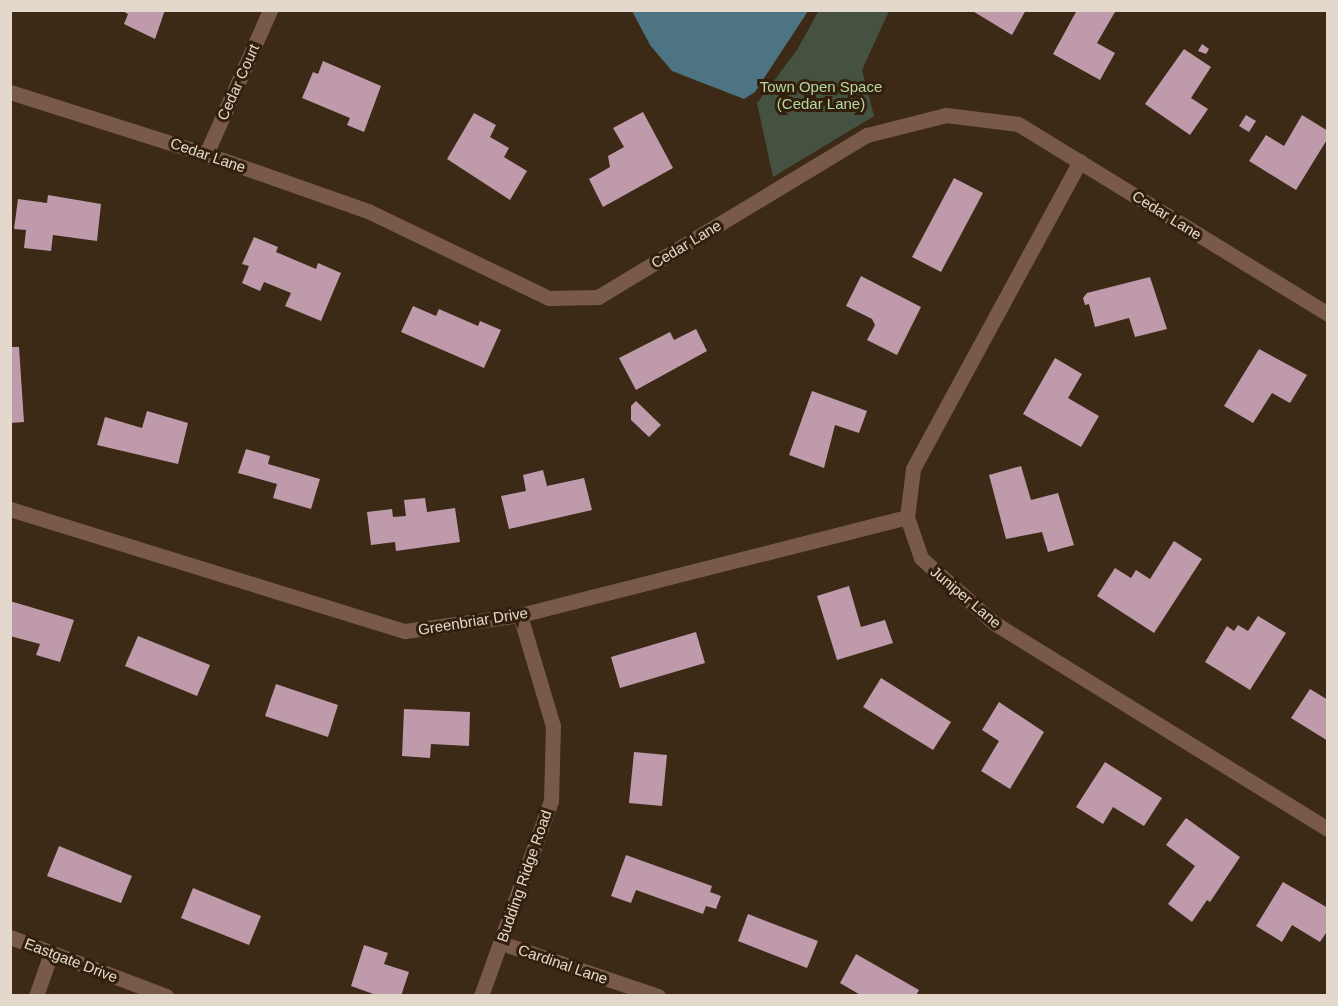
<!DOCTYPE html>
<html>
<head>
<meta charset="utf-8">
<style>
	body { margin:0 }
	#map { position:relative; width:1338px; height:1006px; overflow:hidden; background:#3c2a16; font-family:Helvetica,sans-serif }
	div>[style] { position:absolute }
	[style*='--x'] { left:calc(var(--x)*1px); top:calc(var(--y)*1px); width:calc(var(--w)*1px); rotate:calc(var(--a)*1deg) }
	.green>* { inset:0; background:#455141 }
	.water>* { inset:0; background:#4d7482 }
	.building>* { inset:0; background:#be9aab }
	.street>* { height:15px; margin:-7.5px; padding:0 7.5px; transform-origin:7.5px; border-radius:7.5px; background:#795a48 }
	span { translate:-50% -50%; white-space:nowrap; text-align:center; line-height:1.15; -webkit-text-stroke:6px #32200c; paint-order:stroke }
	.street-label { font-size:15px; color:#e4d8cc }
	.park-label { font-size:15px; color:#b4d8a5 }
	.frame { position:absolute; inset:0; border:12px solid #e4d8cc; pointer-events:none }
</style>
</head>
<body>
<div id="map">
	<div class="green">
		<i style="clip-path:polygon(819px 10px,889px 11px,862px 70px,874px 116px,773px 177px,757px 103px,797px 50px)"></i>
	</div>
	<div class="water">
		<i style="clip-path:polygon(632px 11px,808px 11px,755px 92px,744px 99px,672px 71px,650px 45px)"></i>
	</div>
	<div class="building">
		<i style="clip-path:polygon(121px 10px,165px 10px,155px 39px,124px 24px,128px 14px)"></i>
		<i style="clip-path:polygon(971px 10px,1026px 10px,1012px 35px)"></i>
		<i style="clip-path:polygon(1077px 10px,1115px 12px,1097px 43px,1115px 53px,1100px 80px,1053px 54px)"></i>
		<i style="clip-path:polygon(1202px 44px,1209px 49px,1206px 54px,1198px 51px)"></i>
		<i style="clip-path:polygon(1184px 49px,1211px 67px,1191px 98px,1208px 109px,1190px 135px,1145px 104px)"></i>
		<i style="clip-path:polygon(323px 61px,381px 86px,364px 132px,347px 125px,350px 118px,302px 98px,313px 72px,318px 74px)"></i>
		<i style="clip-path:polygon(643px 112px,673px 168px,603px 207px,589px 179px,610px 167px,608px 156px,624px 147px,613px 128px)"></i>
		<i style="clip-path:polygon(474px 113px,496px 125px,490px 137px,509px 148px,504px 157px,527px 171px,510px 200px,447px 159px)"></i>
		<i style="clip-path:polygon(1246px 115px,1256px 121px,1249px 132px,1239px 126px)"></i>
		<i style="clip-path:polygon(1302px 115px,1328px 131px,1328px 138px,1296px 190px,1249px 161px,1266px 135px,1284px 146px)"></i>
		<i style="clip-path:polygon(954px 178px,983px 193px,941px 272px,912px 257px)"></i>
		<i style="clip-path:polygon(48px 195px,101px 204px,97px 241px,53px 235px,51px 251px,24px 248px,26px 230px,14px 229px,18px 199px,47px 203px)"></i>
		<i style="clip-path:polygon(254px 237px,278px 247px,276px 252px,316px 269px,318px 263px,341px 273px,321px 321px,285px 306px,291px 293px,264px 282px,260px 291px,242px 283px,249px 266px,242px 264px)"></i>
		<i style="clip-path:polygon(861px 276px,921px 307px,897px 355px,867px 340px,875px 325px,872px 319px,846px 306px)"></i>
		<i style="clip-path:polygon(1150px 277px,1167px 329px,1135px 337px,1129px 318px,1095px 327px,1089px 304px,1085px 305px,1083px 298px,1087px 293px)"></i>
		<i style="clip-path:polygon(413px 306px,436px 316px,439px 309px,478px 326px,480px 321px,501px 330px,484px 368px,401px 332px)"></i>
		<i style="clip-path:polygon(696px 329px,707px 351px,636px 390px,619px 358px,670px 332px,674px 340px)"></i>
		<i style="clip-path:polygon(10px 347px,19px 347px,24px 422px,10px 423px)"></i>
		<i style="clip-path:polygon(1259px 349px,1307px 375px,1290px 403px,1272px 393px,1253px 423px,1224px 406px)"></i>
		<i style="clip-path:polygon(1055px 358px,1082px 374px,1068px 398px,1099px 416px,1081px 447px,1023px 414px)"></i>
		<i style="clip-path:polygon(812px 391px,867px 411px,859px 433px,835px 425px,824px 468px,789px 455px)"></i>
		<i style="clip-path:polygon(636px 401px,661px 425px,649px 437px,631px 420px,631px 406px)"></i>
		<i style="clip-path:polygon(147px 411px,188px 423px,178px 464px,97px 445px,105px 417px,142px 428px)"></i>
		<i style="clip-path:polygon(246px 449px,270px 456px,268px 464px,320px 479px,311px 509px,273px 498px,277px 484px,238px 473px)"></i>
		<i style="clip-path:polygon(1021px 466px,1031px 500px,1058px 493px,1074px 545px,1048px 552px,1042px 532px,1006px 539px,989px 475px)"></i>
		<i style="clip-path:polygon(543px 470px,547px 486px,584px 478px,592px 510px,509px 529px,501px 496px,526px 491px,523px 475px)"></i>
		<i style="clip-path:polygon(425px 498px,427px 512px,455px 508px,460px 542px,396px 551px,395px 542px,371px 545px,367px 512px,392px 509px,393px 517px,406px 516px,404px 500px)"></i>
		<i style="clip-path:polygon(1174px 541px,1202px 559px,1154px 633px,1097px 596px,1115px 568px,1131px 578px,1136px 570px,1150px 579px)"></i>
		<i style="clip-path:polygon(849px 586px,861px 627px,885px 620px,893px 643px,837px 660px,817px 596px)"></i>
		<i style="clip-path:polygon(10px 601px,74px 620px,60px 662px,36px 655px,40px 644px,10px 636px)"></i>
		<i style="clip-path:polygon(1258px 616px,1286px 633px,1250px 690px,1205px 662px,1227px 626px,1234px 631px,1238px 625px,1248px 631px)"></i>
		<i style="clip-path:polygon(696px 632px,705px 663px,620px 688px,611px 657px)"></i>
		<i style="clip-path:polygon(138px 636px,210px 665px,197px 696px,125px 666px)"></i>
		<i style="clip-path:polygon(881px 678px,951px 722px,933px 750px,863px 707px)"></i>
		<i style="clip-path:polygon(276px 684px,338px 705px,328px 737px,265px 716px)"></i>
		<i style="clip-path:polygon(1310px 689px,1328px 700px,1328px 741px,1291px 718px)"></i>
		<i style="clip-path:polygon(999px 702px,1044px 732px,1010px 789px,981px 771px,999px 741px,982px 730px)"></i>
		<i style="clip-path:polygon(404px 709px,470px 712px,469px 746px,431px 744px,430px 758px,402px 756px)"></i>
		<i style="clip-path:polygon(634px 752px,667px 755px,662px 806px,629px 803px)"></i>
		<i style="clip-path:polygon(1105px 762px,1162px 798px,1144px 826px,1113px 807px,1103px 824px,1076px 807px)"></i>
		<i style="clip-path:polygon(1186px 818px,1240px 857px,1210px 902px,1207px 900px,1192px 922px,1168px 904px,1195px 866px,1166px 845px)"></i>
		<i style="clip-path:polygon(59px 846px,132px 876px,121px 903px,47px 876px)"></i>
		<i style="clip-path:polygon(626px 855px,712px 886px,710px 892px,721px 896px,716px 909px,706px 906px,703px 914px,636px 890px,631px 903px,611px 896px)"></i>
		<i style="clip-path:polygon(1283px 882px,1328px 908px,1328px 930px,1320px 942px,1292px 925px,1282px 942px,1256px 926px)"></i>
		<i style="clip-path:polygon(193px 888px,261px 916px,249px 945px,181px 918px)"></i>
		<i style="clip-path:polygon(748px 914px,818px 941px,807px 968px,738px 941px)"></i>
		<i style="clip-path:polygon(364px 945px,388px 953px,384px 964px,409px 972px,401px 996px,379px 996px,351px 986px)"></i>
		<i style="clip-path:polygon(856px 954px,919px 990px,916px 996px,862px 996px,840px 983px)"></i>
	</div>
	<div class="street">
		<i style="--x:10;--y:92;--w:206;--a:17.6"></i>
		<i style="--x:206;--y:154;--w:172;--a:19.4"></i>
		<i style="--x:368;--y:211;--w:201;--a:25.7"></i>
		<i style="--x:549;--y:298;--w:49;--a:-1.2"></i>
		<i style="--x:598;--y:297;--w:314;--a:-31.1"></i>
		<i style="--x:867;--y:135;--w:81;--a:-14.2"></i>
		<i style="--x:946;--y:115;--w:73;--a:7.1"></i>
		<i style="--x:1018;--y:124;--w:364;--a:31.5"></i>
		<i style="--x:206;--y:154;--w:158;--a:-66"></i>
		<i style="--x:1080;--y:161;--w:350;--a:118.5"></i>
		<i style="--x:913;--y:469;--w:48;--a:97.1"></i>
		<i style="--x:907;--y:517;--w:43;--a:71.1"></i>
		<i style="--x:921;--y:558;--w:98;--a:41.7"></i>
		<i style="--x:994;--y:623;--w:392;--a:31.7"></i>
		<i style="--x:10;--y:509;--w:413;--a:17.2"></i>
		<i style="--x:405;--y:631;--w:116;--a:-7.9"></i>
		<i style="--x:520;--y:615;--w:399;--a:-14.2"></i>
		<i style="--x:10;--y:937;--w:167;--a:20.7"></i>
		<i style="--x:501;--y:943;--w:166;--a:18.7"></i>
		<i style="--x:36;--y:996;--w:46;--a:-70.8"></i>
		<i style="--x:481;--y:996;--w:207;--a:-70.3"></i>
		<i style="--x:551;--y:801;--w:75;--a:-88.5"></i>
		<i style="--x:553;--y:726;--w:116;--a:-106.6"></i>
	</div>
	<div class="street-label">
		<span style="left:238px;top:82px;rotate:-66deg">Cedar Court</span>
		<span style="left:208px;top:155px;rotate:19deg">Cedar Lane</span>
		<span style="left:1167px;top:215px;rotate:32deg">Cedar Lane</span>
		<span style="left:686px;top:244px;rotate:-31deg">Cedar Lane</span>
		<span style="left:966px;top:597px;rotate:40deg">Juniper Lane</span>
		<span style="left:473px;top:621px;rotate:-9deg">Greenbriar Drive</span>
		<span style="left:524px;top:876px;rotate:-71deg">Budding Ridge Road</span>
		<span style="left:71px;top:960px;rotate:21deg">Eastgate Drive</span>
		<span style="left:563px;top:964px;rotate:19deg">Cardinal Lane</span>
	</div>
	<div class="park-label">
		<span style="left:821px;top:95px">Town Open Space<br>(Cedar Lane)</span>
	</div>
	<div class="frame"></div>
</div>
</body>
</html>
